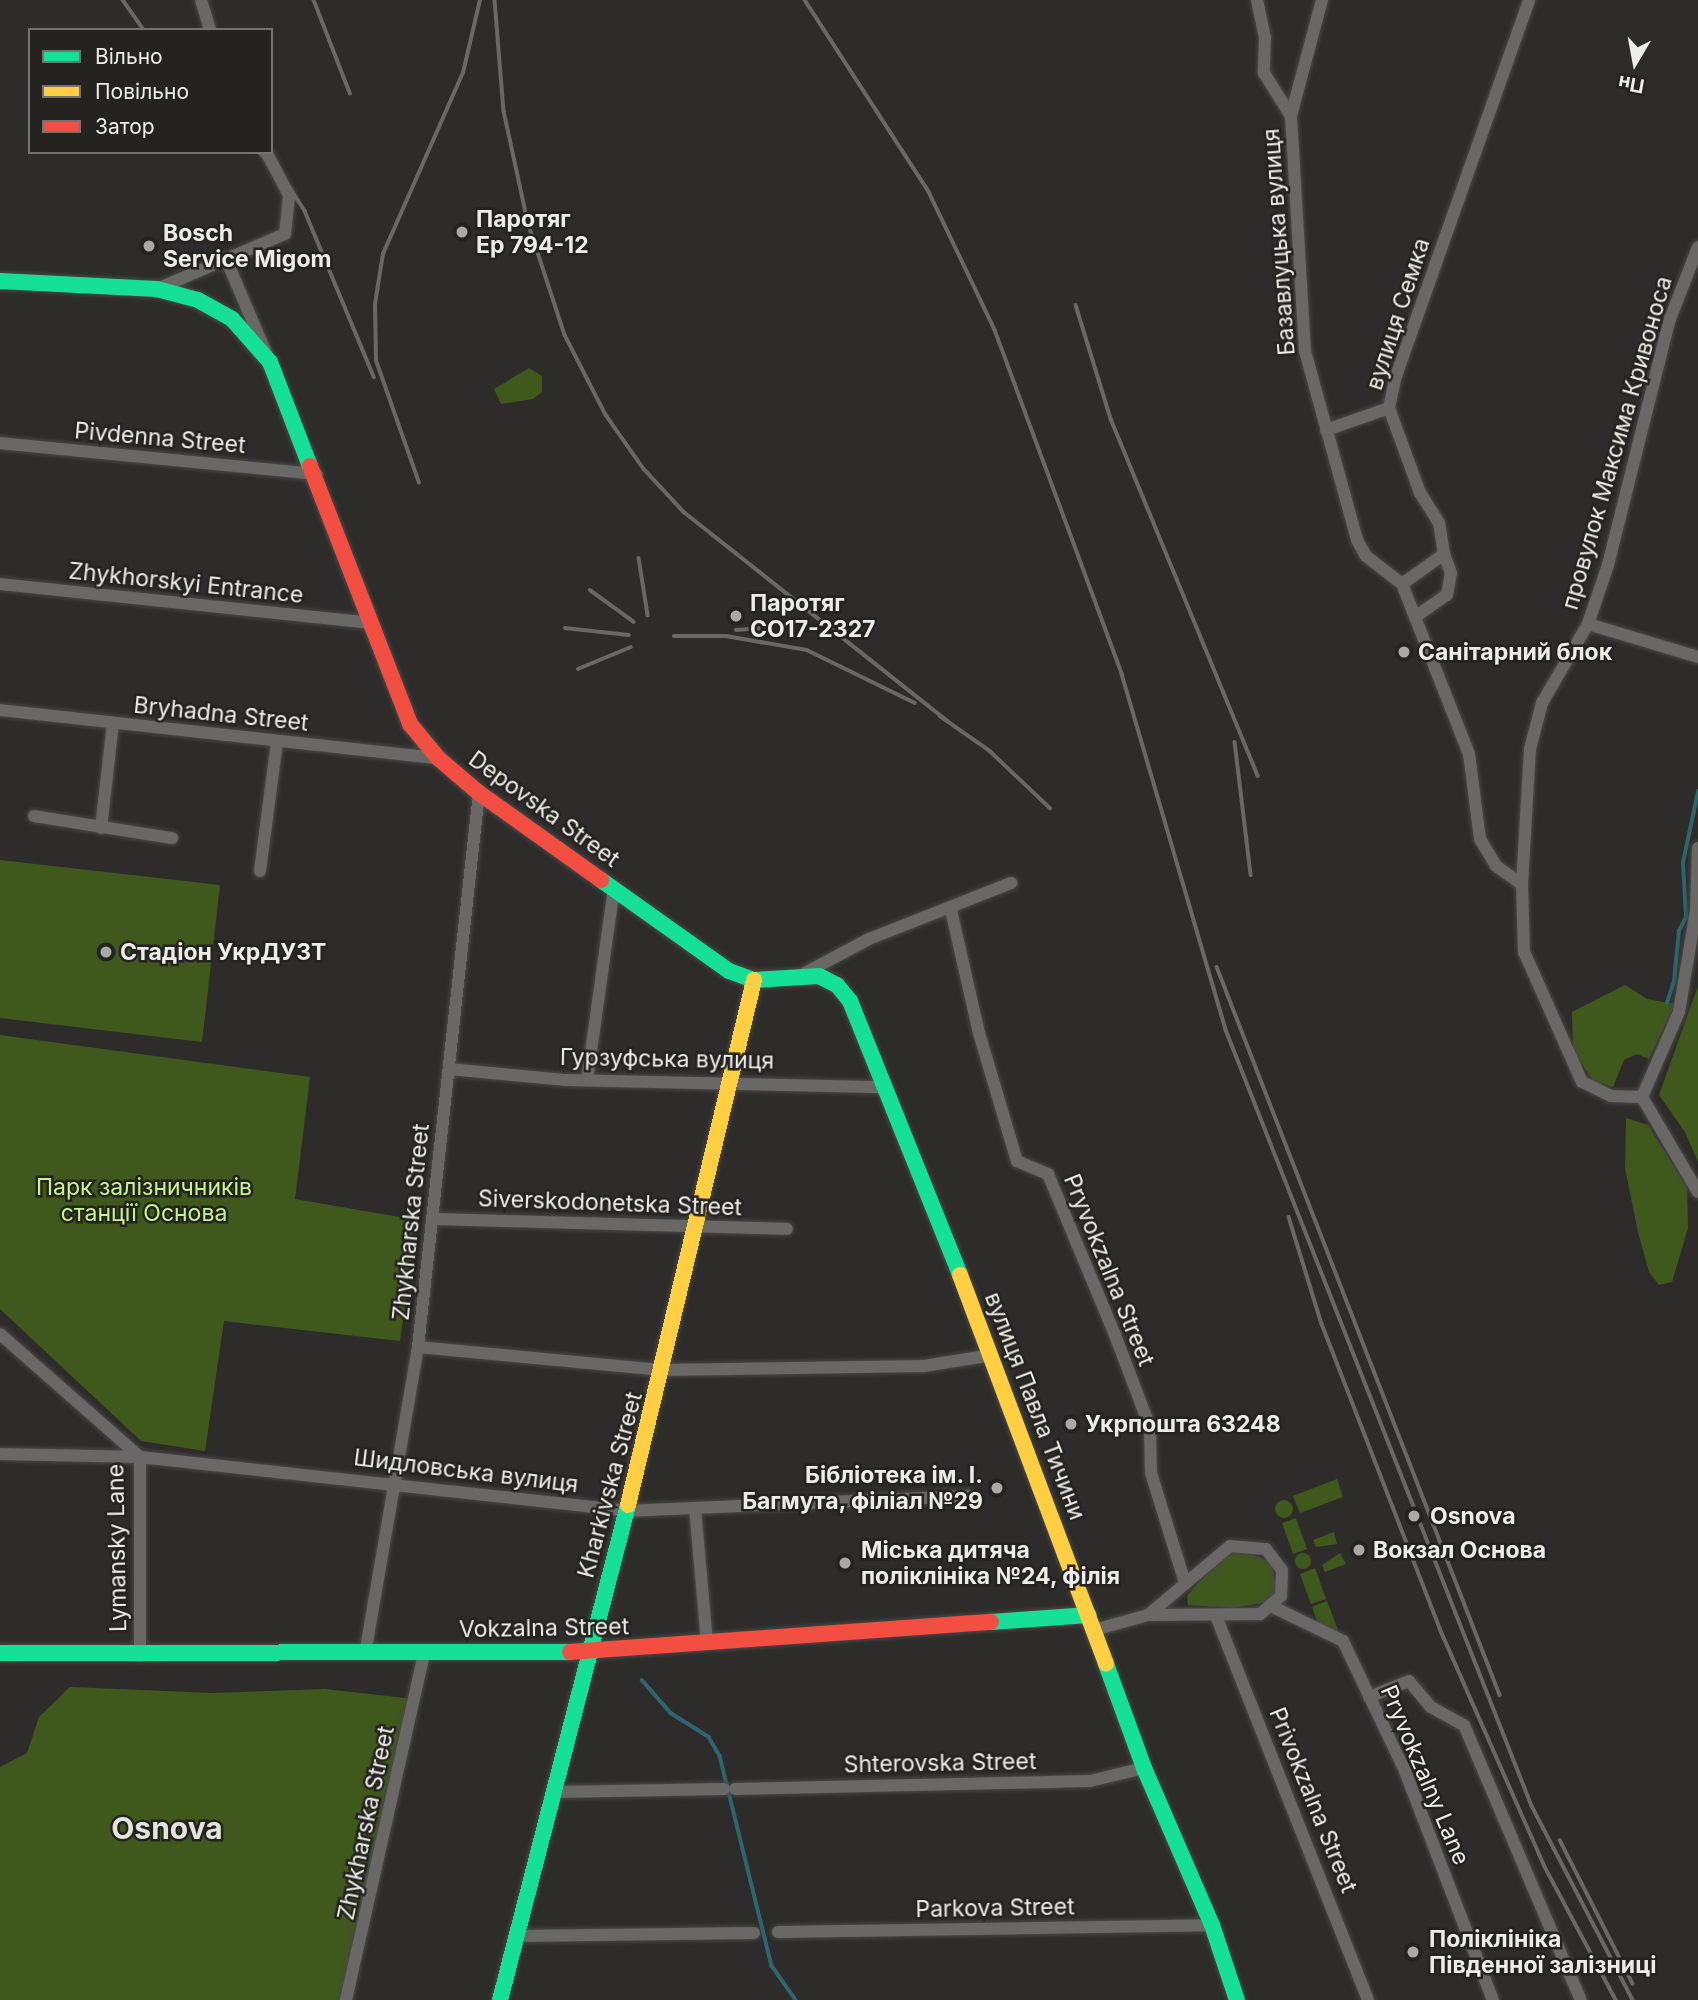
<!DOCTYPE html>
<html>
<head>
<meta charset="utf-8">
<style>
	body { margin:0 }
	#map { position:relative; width:1698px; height:2000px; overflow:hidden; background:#2d2c2a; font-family:Inter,sans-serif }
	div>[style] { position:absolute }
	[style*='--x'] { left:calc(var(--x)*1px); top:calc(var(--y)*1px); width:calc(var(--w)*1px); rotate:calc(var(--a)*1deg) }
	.green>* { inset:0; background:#3f591d }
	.round { border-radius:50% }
	.stream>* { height:3.5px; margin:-1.75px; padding:0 1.75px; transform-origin:1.75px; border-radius:1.75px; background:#2d666d }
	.roads { filter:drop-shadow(0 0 2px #484846) drop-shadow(0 0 2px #484846) }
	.street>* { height:12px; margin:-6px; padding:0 6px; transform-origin:6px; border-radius:6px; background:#696866 }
	.fast>* { height:16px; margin:-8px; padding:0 8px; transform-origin:8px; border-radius:8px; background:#16e098 }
	.slow>* { height:16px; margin:-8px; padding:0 8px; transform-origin:8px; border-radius:8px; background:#ffcf43 }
	.jam>* { height:16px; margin:-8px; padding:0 8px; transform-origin:8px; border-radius:8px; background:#f24e42 }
	.rail>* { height:3.5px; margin:-1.75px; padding:0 1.75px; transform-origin:1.75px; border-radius:1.75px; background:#686866 }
	.dots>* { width:19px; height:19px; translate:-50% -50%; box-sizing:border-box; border:4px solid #24231f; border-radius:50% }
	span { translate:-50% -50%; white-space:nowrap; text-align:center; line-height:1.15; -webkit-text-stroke:5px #24231f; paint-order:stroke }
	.poi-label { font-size:23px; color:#ecece8; font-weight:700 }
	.left { translate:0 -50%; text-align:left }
	.right { translate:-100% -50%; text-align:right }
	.street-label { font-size:23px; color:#ecece8 }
	.park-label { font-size:23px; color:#c4f590 }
	.district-label { font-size:30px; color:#e5e3dd; font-weight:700 }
	.legend { position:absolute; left:28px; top:28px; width:245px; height:126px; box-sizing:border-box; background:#24231f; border:2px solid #74736f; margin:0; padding:9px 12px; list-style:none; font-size:21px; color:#ecece8 }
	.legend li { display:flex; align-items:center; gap:14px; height:35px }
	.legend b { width:35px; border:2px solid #74736f }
	.north { position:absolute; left:1600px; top:28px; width:70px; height:70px; -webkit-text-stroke:5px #24231f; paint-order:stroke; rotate:190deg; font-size:19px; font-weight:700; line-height:28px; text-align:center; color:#ecece8 }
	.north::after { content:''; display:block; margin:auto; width:24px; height:32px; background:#ecece8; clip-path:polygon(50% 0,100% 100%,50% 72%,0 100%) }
</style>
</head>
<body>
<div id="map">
	<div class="green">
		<i style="clip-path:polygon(529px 368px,542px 376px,542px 392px,533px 399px,501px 404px,494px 389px)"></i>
		<i style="clip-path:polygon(0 860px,220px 885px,202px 1042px,0 1018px)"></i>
		<i style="clip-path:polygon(1625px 985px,1647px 999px,1675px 1004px,1649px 1059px,1637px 1054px,1624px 1060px,1613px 1087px,1593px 1081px,1573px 1050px,1572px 1012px)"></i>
		<i style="clip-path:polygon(1698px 986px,1698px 1162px,1685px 1132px,1659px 1095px)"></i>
		<i style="clip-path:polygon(0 1035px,310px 1077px,295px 1199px,417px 1220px,400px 1341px,224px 1321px,205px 1451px,141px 1441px,0 1309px)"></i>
		<i style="clip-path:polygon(1626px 1118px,1648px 1125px,1687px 1187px,1688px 1228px,1672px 1282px,1659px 1285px,1649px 1272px,1638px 1232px,1625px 1168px)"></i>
		<i style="clip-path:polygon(1337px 1479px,1343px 1497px,1300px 1513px,1293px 1496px)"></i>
		<i class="round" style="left:1275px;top:1500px;width:18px;height:18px"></i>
		<i style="clip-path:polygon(1296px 1518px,1307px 1549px,1293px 1554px,1282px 1523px)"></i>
		<i style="clip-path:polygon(1334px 1532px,1337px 1544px,1316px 1547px,1313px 1540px)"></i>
		<i style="clip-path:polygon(1242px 1550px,1271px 1562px,1277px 1589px,1269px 1602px,1232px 1608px,1188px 1605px,1187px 1596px,1196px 1585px,1228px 1553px)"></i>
		<i style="clip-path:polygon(1340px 1553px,1346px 1564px,1325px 1572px,1322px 1565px)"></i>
		<i class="round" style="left:1295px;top:1553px;width:16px;height:16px"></i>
		<i style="clip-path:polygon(1315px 1568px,1326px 1599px,1311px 1604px,1300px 1574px)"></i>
		<i style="clip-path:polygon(1327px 1601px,1341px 1638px,1321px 1632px,1312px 1607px)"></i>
		<i style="clip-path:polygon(70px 1687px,213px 1693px,325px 1689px,414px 1699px,346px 2000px,0 2000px,0 1767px,27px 1753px,39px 1717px)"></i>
	</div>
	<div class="stream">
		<i style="--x:1667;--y:1003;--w:23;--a:-72"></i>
		<i style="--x:1674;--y:981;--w:50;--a:-84.3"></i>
		<i style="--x:1679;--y:931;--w:16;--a:-63"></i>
		<i style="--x:1686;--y:917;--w:54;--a:-93.2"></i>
		<i style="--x:1683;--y:863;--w:73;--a:-78.1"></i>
		<i style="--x:642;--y:1680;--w:44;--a:48.7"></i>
		<i style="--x:671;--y:1713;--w:45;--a:32.3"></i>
		<i style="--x:709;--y:1737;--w:22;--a:60"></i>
		<i style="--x:720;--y:1756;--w:216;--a:76.1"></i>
		<i style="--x:772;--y:1966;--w:42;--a:54.8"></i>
	</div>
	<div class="roads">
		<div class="street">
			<i style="--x:201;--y:0;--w:31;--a:73"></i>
			<i style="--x:1257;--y:0;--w:38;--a:78"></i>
			<i style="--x:1265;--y:37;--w:36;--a:92"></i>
			<i style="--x:1264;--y:73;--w:51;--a:57.9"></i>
			<i style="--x:1322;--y:0;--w:120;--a:105"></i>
			<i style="--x:1291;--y:116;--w:235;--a:86.6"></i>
			<i style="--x:1305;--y:351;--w:196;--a:74.6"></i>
			<i style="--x:1357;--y:540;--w:18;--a:61"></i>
			<i style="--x:1366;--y:556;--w:46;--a:37.9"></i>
			<i style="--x:1402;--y:584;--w:183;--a:68.5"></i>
			<i style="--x:1469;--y:754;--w:86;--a:82.6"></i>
			<i style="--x:1480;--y:839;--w:31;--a:59"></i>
			<i style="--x:1496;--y:866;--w:32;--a:35"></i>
			<i style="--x:226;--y:259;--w:104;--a:66.9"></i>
			<i style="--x:157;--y:289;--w:139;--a:-23.3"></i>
			<i style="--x:285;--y:234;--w:39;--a:-84"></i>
			<i style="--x:289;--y:195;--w:49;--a:-118.1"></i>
			<i style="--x:1326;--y:430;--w:67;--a:-19.2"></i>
			<i style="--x:0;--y:443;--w:318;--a:5.6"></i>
			<i style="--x:0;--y:584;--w:370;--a:6"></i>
			<i style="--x:1402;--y:584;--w:52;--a:-35.5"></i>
			<i style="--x:1444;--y:554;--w:31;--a:-99"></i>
			<i style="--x:1439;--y:523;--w:36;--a:-122"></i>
			<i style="--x:1420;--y:493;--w:90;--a:-110"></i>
			<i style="--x:1389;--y:408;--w:33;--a:-78"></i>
			<i style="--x:1396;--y:376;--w:399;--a:-70.5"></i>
			<i style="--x:1415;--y:617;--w:39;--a:-35"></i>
			<i style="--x:1447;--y:595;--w:22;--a:-80"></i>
			<i style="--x:1451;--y:573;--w:20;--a:-110"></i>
			<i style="--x:1588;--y:624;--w:115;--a:16.7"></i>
			<i style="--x:0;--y:710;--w:441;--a:6.3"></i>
			<i style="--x:34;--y:816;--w:140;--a:9.1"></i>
			<i style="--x:101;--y:828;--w:106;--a:-83.5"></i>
			<i style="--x:260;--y:871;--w:131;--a:-82.5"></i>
			<i style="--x:951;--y:910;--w:126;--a:77.2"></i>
			<i style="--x:979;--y:1033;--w:134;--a:73.5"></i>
			<i style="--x:1017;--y:1161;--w:34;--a:23"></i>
			<i style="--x:1048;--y:1174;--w:174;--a:67.4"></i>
			<i style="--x:1115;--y:1335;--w:98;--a:69.2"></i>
			<i style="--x:1150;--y:1427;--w:46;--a:88.8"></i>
			<i style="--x:1151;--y:1473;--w:115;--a:72.8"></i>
			<i style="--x:803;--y:974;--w:75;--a:-27.9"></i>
			<i style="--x:869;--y:939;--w:153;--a:-21.5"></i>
			<i style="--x:449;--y:1069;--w:118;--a:5.4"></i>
			<i style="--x:566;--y:1080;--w:317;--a:1.3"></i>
			<i style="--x:587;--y:1080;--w:193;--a:-82"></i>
			<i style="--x:1642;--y:1097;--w:31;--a:-178"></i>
			<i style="--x:1611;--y:1096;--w:32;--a:-154"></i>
			<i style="--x:1582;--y:1082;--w:142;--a:-114"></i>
			<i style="--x:1524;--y:952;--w:68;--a:-91.7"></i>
			<i style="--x:1522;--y:884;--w:135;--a:-86.6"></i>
			<i style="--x:1530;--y:749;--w:48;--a:-75.4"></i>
			<i style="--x:1542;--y:703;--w:91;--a:-59.8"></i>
			<i style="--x:1588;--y:624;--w:62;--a:-71.3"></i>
			<i style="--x:1608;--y:565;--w:254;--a:-75.9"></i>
			<i style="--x:1670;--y:319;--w:77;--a:-68.7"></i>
			<i style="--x:1642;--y:1097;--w:93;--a:-66.5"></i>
			<i style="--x:1679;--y:1012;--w:103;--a:-80.5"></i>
			<i style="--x:1696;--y:910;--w:62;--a:-88.2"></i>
			<i style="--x:1642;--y:1097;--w:110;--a:59.5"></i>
			<i style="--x:432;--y:1219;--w:355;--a:1.6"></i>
			<i style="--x:0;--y:1334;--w:186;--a:41.3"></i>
			<i style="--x:140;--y:1457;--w:199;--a:90"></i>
			<i style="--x:418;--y:1347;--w:246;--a:5.4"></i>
			<i style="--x:663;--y:1370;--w:261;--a:-0.9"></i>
			<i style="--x:924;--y:1366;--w:69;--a:-9.2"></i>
			<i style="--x:0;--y:1454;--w:140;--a:1.2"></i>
			<i style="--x:140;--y:1457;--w:489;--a:6.3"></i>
			<i style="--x:626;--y:1511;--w:343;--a:-2.5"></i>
			<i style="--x:695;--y:1508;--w:136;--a:84.9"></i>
			<i style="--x:1273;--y:1607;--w:78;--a:25.9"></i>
			<i style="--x:1343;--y:1641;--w:144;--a:64.5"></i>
			<i style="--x:1405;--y:1771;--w:245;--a:69"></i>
			<i style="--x:1216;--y:1616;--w:413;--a:68.4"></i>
			<i style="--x:1094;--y:1630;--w:56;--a:-15.5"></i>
			<i style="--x:1148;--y:1615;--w:107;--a:-40.1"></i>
			<i style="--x:1230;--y:1546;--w:36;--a:5"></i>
			<i style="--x:1266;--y:1549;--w:26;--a:53"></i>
			<i style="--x:1282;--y:1570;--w:26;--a:92"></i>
			<i style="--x:1281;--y:1596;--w:28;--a:139"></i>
			<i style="--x:1260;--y:1614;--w:112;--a:179.5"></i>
			<i style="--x:365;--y:1654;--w:312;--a:-80.2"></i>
			<i style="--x:418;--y:1347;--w:557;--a:-83.72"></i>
			<i style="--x:1369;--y:1697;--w:43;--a:-21.8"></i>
			<i style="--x:1409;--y:1681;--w:34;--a:50"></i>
			<i style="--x:1431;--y:1707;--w:38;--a:29"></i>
			<i style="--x:1464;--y:1725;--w:299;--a:67"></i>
			<i style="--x:735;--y:1789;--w:355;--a:-1.3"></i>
			<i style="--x:1090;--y:1781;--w:56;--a:-13.5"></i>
			<i style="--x:554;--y:1792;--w:170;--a:-1"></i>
			<i style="--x:778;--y:1932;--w:434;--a:-0.9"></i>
			<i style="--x:517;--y:1936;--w:237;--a:-0.7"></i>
			<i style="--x:346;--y:2000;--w:355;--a:-77.3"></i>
		</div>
		<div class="fast">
			<i style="--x:0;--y:281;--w:157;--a:2.9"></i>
			<i style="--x:157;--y:289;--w:42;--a:15"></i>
			<i style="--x:198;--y:300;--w:39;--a:29"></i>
			<i style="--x:232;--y:319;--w:57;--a:48.5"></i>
			<i style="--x:270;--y:362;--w:111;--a:69"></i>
			<i style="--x:601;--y:880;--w:157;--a:35.4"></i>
			<i style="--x:729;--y:971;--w:27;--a:20"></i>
			<i style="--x:754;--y:980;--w:65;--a:-3.5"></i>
			<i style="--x:819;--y:976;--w:20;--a:27"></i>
			<i style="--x:837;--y:985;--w:21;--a:51"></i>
			<i style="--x:850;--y:1001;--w:295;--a:68.1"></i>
			<i style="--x:991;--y:1622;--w:98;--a:-4.1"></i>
			<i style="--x:0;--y:1653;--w:570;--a:-0.1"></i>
			<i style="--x:1106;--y:1664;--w:111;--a:69.9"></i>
			<i style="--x:1144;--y:1768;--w:171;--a:66.6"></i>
			<i style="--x:1212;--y:1925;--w:79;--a:71.6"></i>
			<i style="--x:500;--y:2000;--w:511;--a:-75.5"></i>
		</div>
		<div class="slow">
			<i style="--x:960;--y:1275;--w:415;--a:69.4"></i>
			<i style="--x:628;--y:1505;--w:540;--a:-76.5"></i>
		</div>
		<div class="jam">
			<i style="--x:310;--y:466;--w:277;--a:68.8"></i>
			<i style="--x:410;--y:724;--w:44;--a:50.5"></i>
			<i style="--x:438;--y:758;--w:54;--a:40.5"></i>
			<i style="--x:479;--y:793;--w:150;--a:35.5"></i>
			<i style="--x:570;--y:1652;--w:422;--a:-4.1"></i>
		</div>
	</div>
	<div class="rail">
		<i style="--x:123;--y:0;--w:37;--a:55"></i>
		<i style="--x:314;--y:0;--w:100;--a:68.8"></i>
		<i style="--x:495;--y:0;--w:111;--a:85.4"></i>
		<i style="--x:504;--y:111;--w:114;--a:77.8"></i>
		<i style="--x:528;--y:222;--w:119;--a:71.9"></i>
		<i style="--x:565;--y:335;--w:90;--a:62.9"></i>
		<i style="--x:606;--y:415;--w:66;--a:54.9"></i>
		<i style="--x:644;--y:469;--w:59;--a:47.1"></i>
		<i style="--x:684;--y:512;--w:337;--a:38.4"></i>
		<i style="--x:805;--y:0;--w:229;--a:57.1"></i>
		<i style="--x:929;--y:192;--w:153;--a:64.4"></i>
		<i style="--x:995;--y:330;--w:367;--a:69.7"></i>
		<i style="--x:1122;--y:674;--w:371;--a:73.7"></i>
		<i style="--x:1226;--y:1030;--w:834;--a:68.48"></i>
		<i style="--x:1532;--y:1806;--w:219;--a:62.5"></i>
		<i style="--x:259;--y:152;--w:29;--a:44"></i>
		<i style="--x:280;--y:172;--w:46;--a:57.3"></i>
		<i style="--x:305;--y:211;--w:180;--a:67.4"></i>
		<i style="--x:1076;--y:305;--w:119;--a:72.9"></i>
		<i style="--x:1111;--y:419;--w:386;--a:67.6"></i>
		<i style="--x:419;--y:483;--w:129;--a:-109.4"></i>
		<i style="--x:376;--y:361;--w:57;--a:-91"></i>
		<i style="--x:375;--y:304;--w:51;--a:-80.9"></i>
		<i style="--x:383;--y:254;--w:198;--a:-66.2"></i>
		<i style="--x:463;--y:73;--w:75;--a:-76.9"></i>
		<i style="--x:639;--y:558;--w:58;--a:81"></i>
		<i style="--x:590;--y:590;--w:54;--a:36"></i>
		<i style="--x:565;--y:628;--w:64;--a:6.2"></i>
		<i style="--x:736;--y:630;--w:30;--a:-4"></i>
		<i style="--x:674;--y:636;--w:52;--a:0"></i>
		<i style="--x:726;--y:636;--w:82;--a:9.8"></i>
		<i style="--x:807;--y:650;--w:120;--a:26.1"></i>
		<i style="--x:578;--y:669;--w:57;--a:-22.5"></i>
		<i style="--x:940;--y:716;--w:61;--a:35"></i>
		<i style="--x:990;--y:751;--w:83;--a:43.5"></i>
		<i style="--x:1235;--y:742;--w:134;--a:83.1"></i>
		<i style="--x:1217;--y:967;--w:781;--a:68.76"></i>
		<i style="--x:1289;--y:1217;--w:112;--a:72.9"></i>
		<i style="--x:1322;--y:1324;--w:329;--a:68.8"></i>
		<i style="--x:1441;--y:1631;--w:256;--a:66.2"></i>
		<i style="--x:1544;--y:1865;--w:153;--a:61.9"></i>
		<i style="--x:1560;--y:1840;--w:161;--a:63.1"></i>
	</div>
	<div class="dots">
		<i style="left:462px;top:232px;background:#a9a9a6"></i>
		<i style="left:149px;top:246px;background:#a9a9a6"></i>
		<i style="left:736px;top:616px;background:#a9a9a6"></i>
		<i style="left:1404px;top:652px;background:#a9a9a6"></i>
		<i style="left:106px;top:952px;background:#a9a9a6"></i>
		<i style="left:1071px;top:1424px;background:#a9a9a6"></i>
		<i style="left:997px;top:1488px;background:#a9a9a6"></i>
		<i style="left:1414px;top:1516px;background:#a9a9a6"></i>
		<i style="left:1359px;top:1550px;background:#a9a9a6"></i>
		<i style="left:845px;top:1563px;background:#a9a9a6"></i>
		<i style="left:1413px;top:1952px;background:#a9a9a6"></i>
	</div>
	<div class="poi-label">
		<span class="left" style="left:476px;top:232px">Паротяг<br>Ер 794-12</span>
		<span class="left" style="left:163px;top:246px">Bosch<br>Service Migom</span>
		<span class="left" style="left:750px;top:616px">Паротяг<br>СО17-2327</span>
		<span class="left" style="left:1418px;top:652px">Санітарний блок</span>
		<span class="left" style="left:120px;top:952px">Стадіон УкрДУЗТ</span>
		<span class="left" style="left:1085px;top:1424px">Укрпошта 63248</span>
		<span class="right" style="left:983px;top:1488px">Бібліотека ім. І.<br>Багмута, філіал №29</span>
		<span class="left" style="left:1430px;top:1516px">Osnova</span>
		<span class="left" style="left:861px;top:1563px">Міська дитяча<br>поліклініка №24, філія</span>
		<span class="left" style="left:1373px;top:1550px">Вокзал Основа</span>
		<span class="left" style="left:1429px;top:1952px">Поліклініка<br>Південної залізниці</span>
	</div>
	<div class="street-label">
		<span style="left:1279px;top:242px;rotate:-94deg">Базавлуцька вулиця</span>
		<span style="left:1398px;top:314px;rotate:-72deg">вулиця Семка</span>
		<span style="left:160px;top:438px;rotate:5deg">Pivdenna Street</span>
		<span style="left:1617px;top:443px;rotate:-74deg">провулок Максима Кривоноса</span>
		<span style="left:186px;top:583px;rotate:6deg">Zhykhorskyi Entrance</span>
		<span style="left:221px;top:714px;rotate:6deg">Bryhadna Street</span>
		<span style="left:544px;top:809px;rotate:36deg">Depovska Street</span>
		<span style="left:667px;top:1059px;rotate:1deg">Гурзуфська вулиця</span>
		<span style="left:610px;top:1203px;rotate:2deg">Siverskodonetska Street</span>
		<span style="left:411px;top:1222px;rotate:-84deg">Zhykharska Street</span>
		<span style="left:1109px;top:1270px;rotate:68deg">Pryvokzalna Street</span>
		<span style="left:1035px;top:1406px;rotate:69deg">вулиця Павла Тичини</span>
		<span style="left:466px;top:1471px;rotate:7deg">Шидловська вулиця</span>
		<span style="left:610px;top:1485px;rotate:-75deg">Kharkivska Street</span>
		<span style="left:117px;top:1548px;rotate:-91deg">Lymansky Lane</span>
		<span style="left:544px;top:1628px;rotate:-1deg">Vokzalna Street</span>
		<span style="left:940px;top:1763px;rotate:-1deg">Shterovska Street</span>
		<span style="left:1425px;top:1775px;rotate:67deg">Pryvokzalny Lane</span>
		<span style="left:1313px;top:1800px;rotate:68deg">Privokzalna Street</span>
		<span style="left:366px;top:1823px;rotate:-78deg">Zhykharska Street</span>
		<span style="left:995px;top:1908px;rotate:-1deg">Parkova Street</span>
	</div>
	<div class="park-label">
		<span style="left:144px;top:1200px">Парк залізничників<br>станції Основа</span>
	</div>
	<div class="district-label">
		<span style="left:167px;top:1828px">Osnova</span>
	</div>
	<ul class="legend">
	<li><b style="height:9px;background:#16e098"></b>Вільно</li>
	<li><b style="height:9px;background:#ffcf43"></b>Повільно</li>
	<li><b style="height:9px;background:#f24e42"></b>Затор</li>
	</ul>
	<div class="north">Пн</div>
</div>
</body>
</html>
